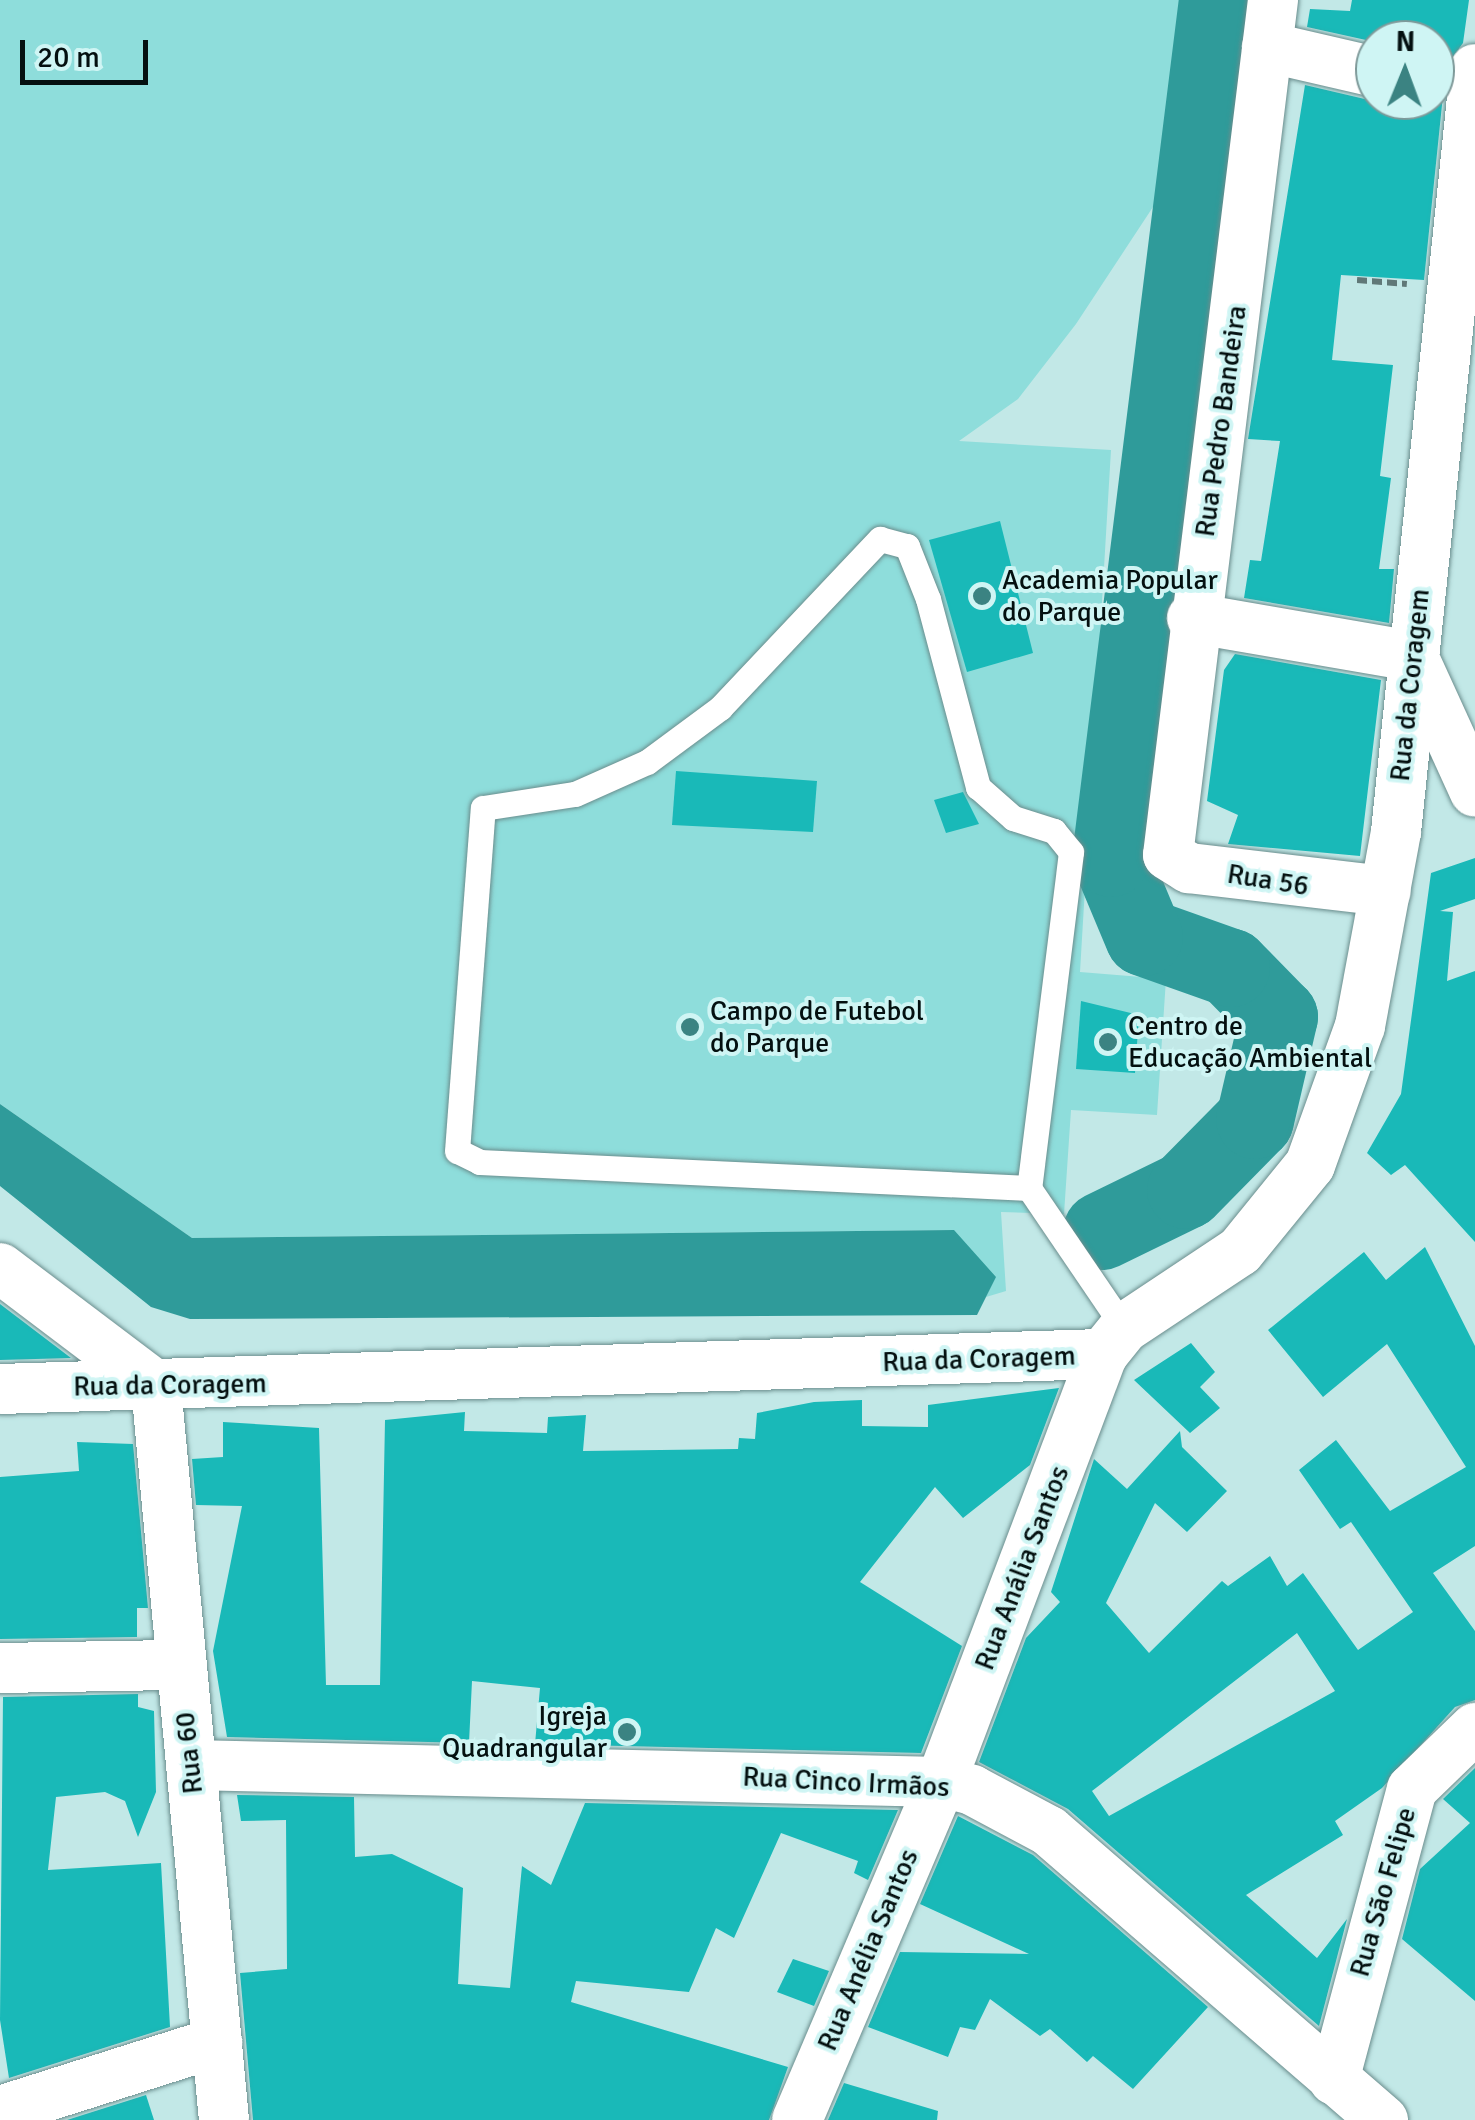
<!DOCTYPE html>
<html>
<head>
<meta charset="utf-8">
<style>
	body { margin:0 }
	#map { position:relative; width:1475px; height:2120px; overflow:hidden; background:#c2e8e7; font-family:Signika,sans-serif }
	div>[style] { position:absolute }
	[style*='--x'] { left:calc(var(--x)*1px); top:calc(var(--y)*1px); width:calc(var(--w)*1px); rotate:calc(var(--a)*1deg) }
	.green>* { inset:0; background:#8edddb }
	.water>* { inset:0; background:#2f9b9a }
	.river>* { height:78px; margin:-39px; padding:0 39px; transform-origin:39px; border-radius:39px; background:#2f9b9a }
	.building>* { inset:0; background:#19b9b8 }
	.path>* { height:6px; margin-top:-3px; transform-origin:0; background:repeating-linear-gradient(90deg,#607878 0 10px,transparent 0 15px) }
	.roads { filter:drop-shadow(0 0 2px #6a8d8d) drop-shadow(0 0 2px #6a8d8d) }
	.service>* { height:25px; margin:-12.5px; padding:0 12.5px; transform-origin:12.5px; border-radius:12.5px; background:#fff }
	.minor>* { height:50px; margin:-25px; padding:0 25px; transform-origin:25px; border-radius:25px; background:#fff }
	.dots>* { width:28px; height:28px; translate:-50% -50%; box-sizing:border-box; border:5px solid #cff5f4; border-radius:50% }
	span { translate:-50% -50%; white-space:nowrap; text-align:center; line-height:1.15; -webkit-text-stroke:8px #cff5f4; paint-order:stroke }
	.street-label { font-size:28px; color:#041010 }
	.poi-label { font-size:28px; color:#041010 }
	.left { translate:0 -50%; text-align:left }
	.right { translate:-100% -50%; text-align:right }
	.north { position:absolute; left:1355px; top:20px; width:100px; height:100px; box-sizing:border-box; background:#cff5f4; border:2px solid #7e9999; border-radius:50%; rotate:1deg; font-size:28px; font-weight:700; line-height:40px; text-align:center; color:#041010 }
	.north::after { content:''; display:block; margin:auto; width:35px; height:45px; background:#3b8382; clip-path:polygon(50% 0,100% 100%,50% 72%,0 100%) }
	.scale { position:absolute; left:20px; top:40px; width:128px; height:45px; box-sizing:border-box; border:5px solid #041010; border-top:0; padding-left:12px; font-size:30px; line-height:35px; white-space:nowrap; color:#041010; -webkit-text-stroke:8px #cff5f4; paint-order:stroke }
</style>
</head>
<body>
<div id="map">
	<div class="green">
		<i style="clip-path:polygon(0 0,1240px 0,1224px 99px,1076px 324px,1018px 399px,959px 441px,1111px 450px,1080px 972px,1166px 979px,1157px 1115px,1071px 1110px,1064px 1214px,1001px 1212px,1006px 1291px,986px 1297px,995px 1277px,953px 1230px,192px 1238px,0 1104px)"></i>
	</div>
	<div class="water">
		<i style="clip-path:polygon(0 1104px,192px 1238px,954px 1230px,996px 1277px,977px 1315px,190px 1319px,151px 1307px,0 1186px)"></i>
	</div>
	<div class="river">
		<i style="--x:1102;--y:1231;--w:93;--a:-26"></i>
		<i style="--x:1186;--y:1190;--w:98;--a:-45.4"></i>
		<i style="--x:1255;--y:1120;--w:106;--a:-76.9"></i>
		<i style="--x:1279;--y:1017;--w:69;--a:-134.4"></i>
		<i style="--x:1231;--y:968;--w:92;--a:-160.4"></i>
		<i style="--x:1144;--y:937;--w:86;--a:-112.7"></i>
		<i style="--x:1111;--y:858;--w:865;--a:-82.89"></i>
	</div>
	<div class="building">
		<i style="clip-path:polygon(1352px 0,1469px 0,1463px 43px,1446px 66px,1424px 280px,1341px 275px,1332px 360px,1393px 365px,1380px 476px,1391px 478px,1379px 569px,1394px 569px,1389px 623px,1244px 598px,1250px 560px,1261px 561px,1280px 441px,1248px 439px,1305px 85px,1369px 100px,1435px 100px,1435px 40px,1375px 42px,1307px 27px,1310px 9px,1350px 11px)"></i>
		<i style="clip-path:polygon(1000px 521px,1033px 653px,967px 672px,929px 540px)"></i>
		<i style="clip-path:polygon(1235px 654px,1381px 680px,1360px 856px,1228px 844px,1238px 815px,1207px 801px,1224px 670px)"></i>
		<i style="clip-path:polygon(676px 771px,817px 781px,813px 832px,672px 825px)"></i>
		<i style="clip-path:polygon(963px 792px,979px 824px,946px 833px,934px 800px)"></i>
		<i style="clip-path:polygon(1475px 858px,1475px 899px,1440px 911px,1453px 912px,1447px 981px,1475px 971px,1475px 1242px,1405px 1165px,1391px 1175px,1367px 1153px,1401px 1094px,1431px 873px)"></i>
		<i style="clip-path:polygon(1081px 1001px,1139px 1015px,1135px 1073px,1076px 1069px)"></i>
		<i style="clip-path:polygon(evenodd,1425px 1247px,1475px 1346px,1475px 1546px,1433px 1573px,1475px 1631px,1475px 1700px,1455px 1707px,1382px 1788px,1335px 1821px,1343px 1835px,1246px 1895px,1317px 1958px,1347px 1919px,1319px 2026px,1068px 1809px,979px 1762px,1026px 1638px,1060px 1602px,1051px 1592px,1094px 1459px,1127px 1489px,1180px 1431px,1182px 1447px,1227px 1491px,1187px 1532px,1155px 1503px,1106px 1603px,1149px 1653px,1222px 1581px,1228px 1586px,1270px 1556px,1287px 1586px,1303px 1573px,1358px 1650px,1413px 1612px,1351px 1522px,1340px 1529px,1299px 1470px,1336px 1440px,1390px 1511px,1466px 1467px,1387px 1344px,1323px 1397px,1268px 1330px,1364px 1252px,1386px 1280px,1425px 1247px,1297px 1633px,1335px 1691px,1109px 1816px,1092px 1791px,1297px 1633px)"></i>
		<i style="clip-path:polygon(0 1304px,71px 1358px,0 1360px)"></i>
		<i style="clip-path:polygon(1191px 1343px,1215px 1372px,1200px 1387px,1220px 1408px,1190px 1433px,1134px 1380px)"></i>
		<i style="clip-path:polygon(1059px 1388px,1030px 1465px,963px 1518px,935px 1487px,860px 1582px,962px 1646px,921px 1753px,535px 1744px,540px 1688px,472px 1681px,469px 1743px,227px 1737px,213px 1651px,242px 1506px,196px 1505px,192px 1459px,223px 1457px,223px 1422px,319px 1428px,326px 1685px,380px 1685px,385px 1420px,465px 1412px,464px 1431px,547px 1433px,548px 1417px,586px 1415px,583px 1451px,738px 1449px,739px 1438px,755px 1439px,757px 1413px,814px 1402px,862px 1400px,862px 1426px,928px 1427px,928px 1405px)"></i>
		<i style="clip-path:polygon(77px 1442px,133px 1444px,148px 1608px,137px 1608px,137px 1637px,0 1639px,0 1477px,79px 1471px)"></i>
		<i style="clip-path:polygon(138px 1694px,138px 1707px,154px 1711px,156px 1792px,138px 1837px,125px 1801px,105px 1792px,56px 1797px,48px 1870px,161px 1863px,170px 2027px,9px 2078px,0 2020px,3px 1697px)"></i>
		<i style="clip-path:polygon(1475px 1768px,1475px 2001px,1402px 1939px,1420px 1869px,1470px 1823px,1443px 1799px)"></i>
		<i style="clip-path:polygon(237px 1795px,354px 1797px,355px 1857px,392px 1854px,463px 1888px,458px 1984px,510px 1988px,522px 1866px,551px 1885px,585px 1803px,898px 1810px,868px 1880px,854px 1873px,858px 1861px,781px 1833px,734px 1938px,716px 1928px,689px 1992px,576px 1981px,571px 2002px,788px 2067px,769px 2120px,253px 2120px,240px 1973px,287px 1969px,286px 1820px,241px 1821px)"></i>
		<i style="clip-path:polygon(958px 1816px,1033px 1855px,1208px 2007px,1133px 2089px,1093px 2056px,1087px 2062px,1050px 2029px,1040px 2036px,990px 1999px,975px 2030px,960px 2027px,948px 2057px,868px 2027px,900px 1952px,1029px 1954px,920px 1904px)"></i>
		<i style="clip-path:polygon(793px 1959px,829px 1971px,814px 2006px,777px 1992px)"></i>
		<i style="clip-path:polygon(844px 2083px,938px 2111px,937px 2120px,828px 2120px)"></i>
		<i style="clip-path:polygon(146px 2095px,154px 2120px,67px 2120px)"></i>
	</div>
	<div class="path">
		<i style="--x:1357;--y:280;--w:50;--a:4.6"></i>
	</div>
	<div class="roads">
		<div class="service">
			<i style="--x:1029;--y:1188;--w:550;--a:-177.29"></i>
			<i style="--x:480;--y:1162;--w:25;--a:-154"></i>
			<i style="--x:457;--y:1151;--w:344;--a:-85.7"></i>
			<i style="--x:483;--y:808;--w:93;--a:-8.7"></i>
			<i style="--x:575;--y:794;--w:79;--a:-24"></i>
			<i style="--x:647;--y:762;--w:91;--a:-36.5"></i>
			<i style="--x:720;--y:708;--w:233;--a:-46.6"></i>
			<i style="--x:880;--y:539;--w:28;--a:15"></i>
			<i style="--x:907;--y:546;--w:57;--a:68.4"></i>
			<i style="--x:928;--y:599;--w:195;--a:75.1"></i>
			<i style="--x:978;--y:787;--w:47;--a:41.5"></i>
			<i style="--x:1013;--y:818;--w:43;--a:17.6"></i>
			<i style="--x:1054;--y:831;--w:27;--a:51"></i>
			<i style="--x:1071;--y:852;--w:339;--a:97.1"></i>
			<i style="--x:1029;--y:1188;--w:169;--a:55.8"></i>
		</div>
		<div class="minor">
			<i style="--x:1273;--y:0;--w:861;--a:97"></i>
			<i style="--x:1168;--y:855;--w:25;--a:32"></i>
			<i style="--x:1189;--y:868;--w:198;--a:6.7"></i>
			<i style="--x:1267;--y:47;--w:111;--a:13"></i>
			<i style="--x:1192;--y:618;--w:224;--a:9.8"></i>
			<i style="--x:1413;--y:656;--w:149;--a:65.5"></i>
			<i style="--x:0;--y:1268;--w:196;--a:37.1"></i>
			<i style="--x:156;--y:1386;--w:737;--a:84.71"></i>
			<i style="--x:0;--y:1389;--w:1104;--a:-1.82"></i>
			<i style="--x:0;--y:1668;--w:180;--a:-1"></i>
			<i style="--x:191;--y:1765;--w:750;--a:1.3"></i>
			<i style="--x:941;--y:1782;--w:32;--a:14"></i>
			<i style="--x:972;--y:1790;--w:87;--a:28"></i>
			<i style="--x:1049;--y:1831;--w:442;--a:40.9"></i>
			<i style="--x:1334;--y:2080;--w:301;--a:-75"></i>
			<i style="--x:1412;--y:1789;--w:88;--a:-44.1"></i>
			<i style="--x:0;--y:2111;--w:228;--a:-17.6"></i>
			<i style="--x:797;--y:2120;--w:367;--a:-66.9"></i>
			<i style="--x:941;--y:1782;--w:458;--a:-69.3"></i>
			<i style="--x:1103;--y:1354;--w:33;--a:-51"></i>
			<i style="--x:1124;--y:1328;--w:139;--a:-33.6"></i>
			<i style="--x:1240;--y:1251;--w:111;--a:-50.9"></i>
			<i style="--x:1310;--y:1165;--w:148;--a:-70.2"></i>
			<i style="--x:1360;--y:1026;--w:197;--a:-79.5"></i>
			<i style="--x:1396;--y:832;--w:767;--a:-84.09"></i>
		</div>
	</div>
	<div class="dots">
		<i style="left:982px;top:596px;background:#3b8382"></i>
		<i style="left:690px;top:1027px;background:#3b8382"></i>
		<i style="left:1108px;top:1042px;background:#3b8382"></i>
		<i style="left:627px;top:1732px;background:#3b8382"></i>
	</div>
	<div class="street-label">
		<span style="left:1221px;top:421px;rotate:-82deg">Rua Pedro Bandeira</span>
		<span style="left:1410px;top:685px;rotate:-84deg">Rua da Coragem</span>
		<span style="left:1268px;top:880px;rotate:9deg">Rua 56</span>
		<span style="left:979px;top:1359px;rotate:-2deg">Rua da Coragem</span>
		<span style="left:170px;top:1385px;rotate:-1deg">Rua da Coragem</span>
		<span style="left:1022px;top:1568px;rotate:-69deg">Rua Anália Santos</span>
		<span style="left:189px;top:1753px;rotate:-96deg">Rua 60</span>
		<span style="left:846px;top:1782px;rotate:3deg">Rua Cinco Irmãos</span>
		<span style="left:1383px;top:1892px;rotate:-74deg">Rua São Felipe</span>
		<span style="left:868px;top:1950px;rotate:-67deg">Rua Anélia Santos</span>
	</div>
	<div class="poi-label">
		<span class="left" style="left:1002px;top:596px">Academia Popular<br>do Parque</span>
		<span class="left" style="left:710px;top:1027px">Campo de Futebol<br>do Parque</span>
		<span class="left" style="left:1128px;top:1042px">Centro de<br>Educação Ambiental</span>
		<span class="right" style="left:607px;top:1732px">Igreja<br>Quadrangular</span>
	</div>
	<div class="north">N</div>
	<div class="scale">20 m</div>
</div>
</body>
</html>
